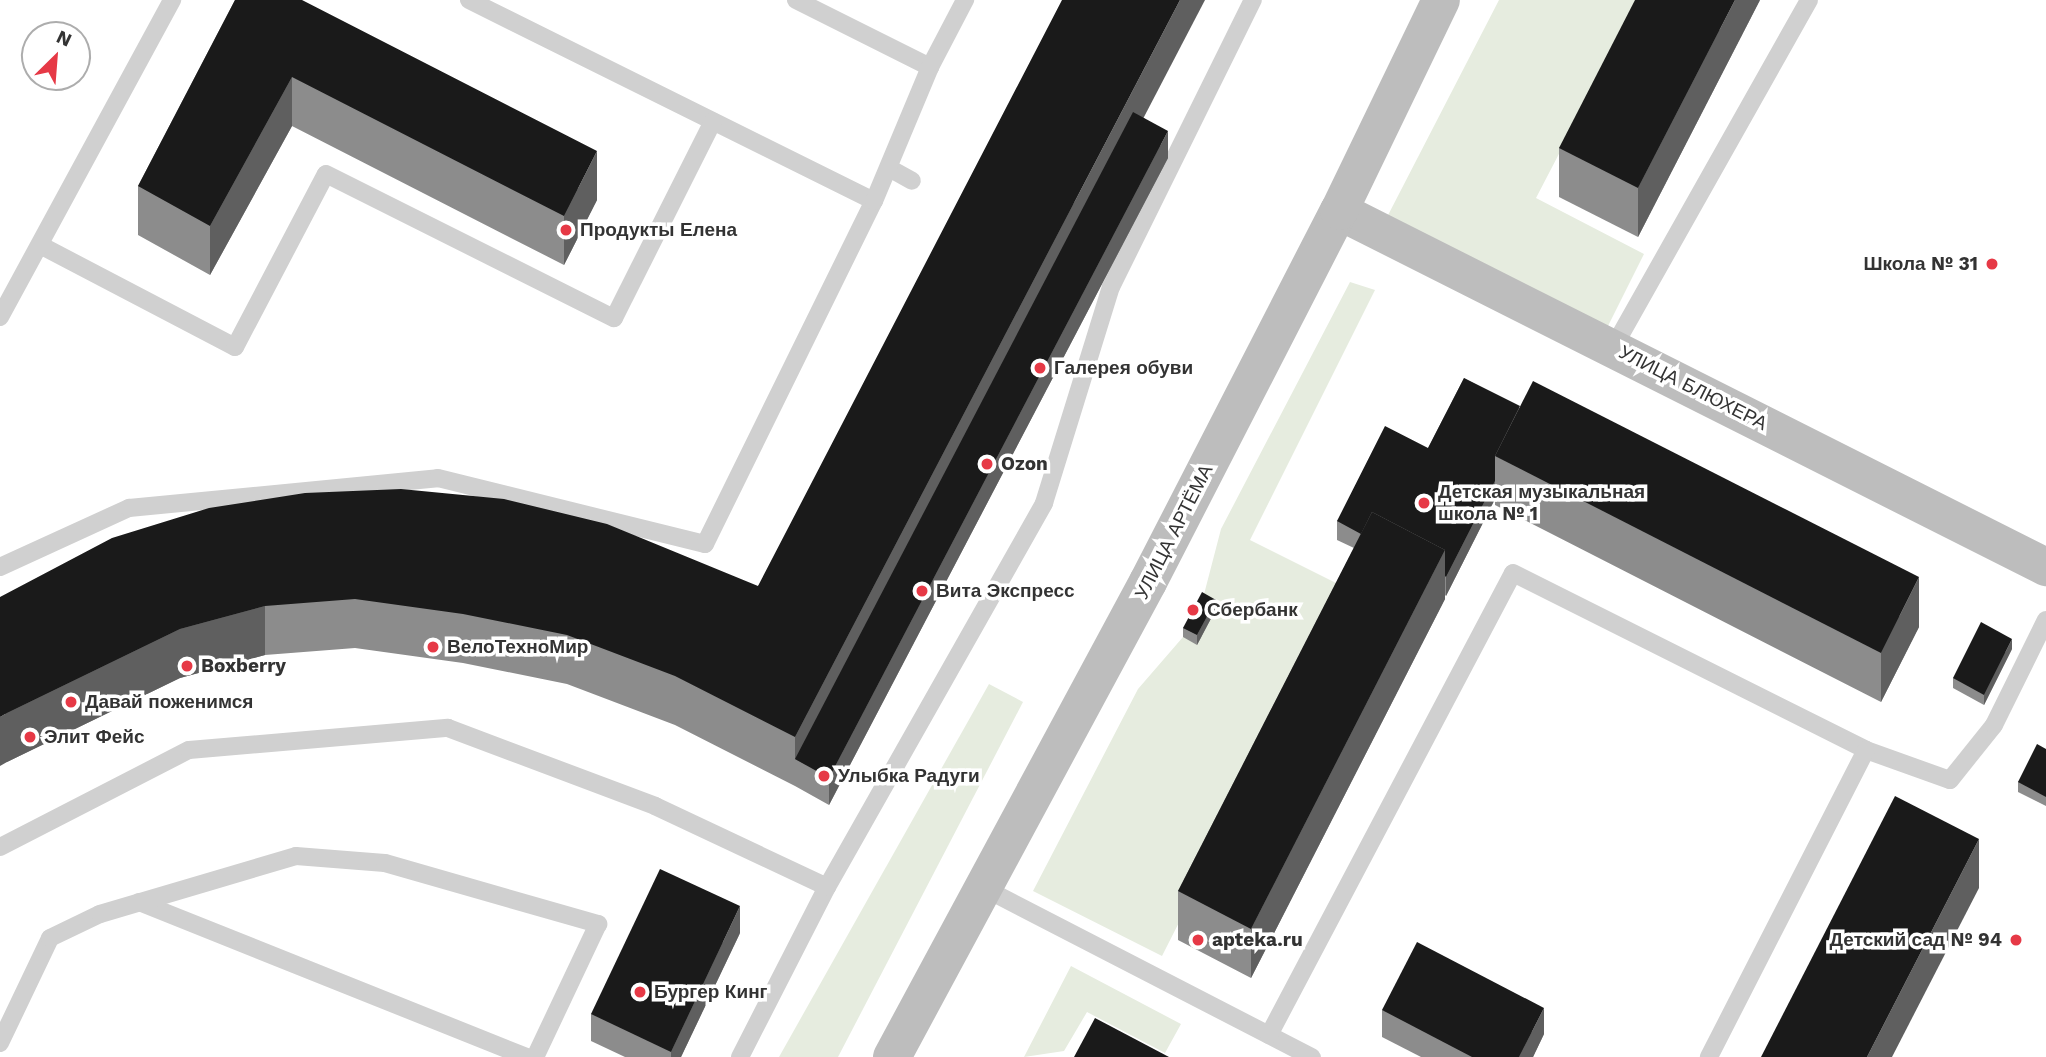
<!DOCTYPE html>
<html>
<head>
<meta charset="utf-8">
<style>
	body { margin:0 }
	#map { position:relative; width:2046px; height:1057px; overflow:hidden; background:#fff; font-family:"Work Sans",sans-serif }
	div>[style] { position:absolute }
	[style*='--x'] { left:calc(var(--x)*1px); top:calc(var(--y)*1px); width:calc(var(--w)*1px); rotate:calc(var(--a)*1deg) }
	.green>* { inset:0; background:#e6ecdf }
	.lane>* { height:18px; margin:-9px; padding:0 9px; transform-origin:9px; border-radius:9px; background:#d0d0d0 }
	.secondary>* { height:38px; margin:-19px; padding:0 19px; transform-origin:19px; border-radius:19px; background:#bdbdbd }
	.wall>* { inset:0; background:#8c8c8c }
	.shaded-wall>* { inset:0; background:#5f5f5f }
	.building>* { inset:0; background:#1a1a1a }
	.dots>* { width:19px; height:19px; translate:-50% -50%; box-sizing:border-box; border:4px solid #fff; border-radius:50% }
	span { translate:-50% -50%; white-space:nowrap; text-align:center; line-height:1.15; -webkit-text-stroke:7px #fff; paint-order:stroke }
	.poi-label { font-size:19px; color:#333; font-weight:700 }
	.left { translate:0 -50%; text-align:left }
	.right { translate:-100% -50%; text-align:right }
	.street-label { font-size:19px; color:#333 }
	.north { position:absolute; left:21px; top:21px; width:70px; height:70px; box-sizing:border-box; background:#fff; border:2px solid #adadad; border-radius:50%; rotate:25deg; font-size:19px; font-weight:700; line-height:28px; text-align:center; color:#333 }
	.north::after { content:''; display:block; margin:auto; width:24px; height:32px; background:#e63946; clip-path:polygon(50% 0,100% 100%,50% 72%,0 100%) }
</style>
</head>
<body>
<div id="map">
	<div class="green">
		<i style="clip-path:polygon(1499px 0,1639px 0,1536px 198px,1644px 254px,1605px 332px,1385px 221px)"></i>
		<i style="clip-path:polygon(1350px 282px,1375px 290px,1250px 540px,1348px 589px,1162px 956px,1033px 891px,1138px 689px,1183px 637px,1202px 602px,1221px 529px)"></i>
		<i style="clip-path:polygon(989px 684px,1023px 702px,838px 1057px,779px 1057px)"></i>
		<i style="clip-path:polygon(1071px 966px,1181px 1024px,1165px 1053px,1087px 1012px,1064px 1051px,1024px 1057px)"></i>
	</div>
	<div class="lane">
		<i style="--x:469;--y:0;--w:452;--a:26.4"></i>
		<i style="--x:796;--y:0;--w:150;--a:26.6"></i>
		<i style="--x:889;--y:168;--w:26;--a:29"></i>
		<i style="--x:40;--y:245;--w:220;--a:27.6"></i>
		<i style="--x:235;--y:347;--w:195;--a:-62.3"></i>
		<i style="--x:326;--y:174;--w:322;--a:26.6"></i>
		<i style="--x:614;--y:318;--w:220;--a:-63.3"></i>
		<i style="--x:0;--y:317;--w:361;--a:-61.5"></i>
		<i style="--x:1613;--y:348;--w:399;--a:-60.6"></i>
		<i style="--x:0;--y:567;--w:142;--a:-24.6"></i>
		<i style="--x:129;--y:508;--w:310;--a:-5.5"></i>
		<i style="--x:438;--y:478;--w:275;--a:13.9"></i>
		<i style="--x:705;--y:544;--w:382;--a:-63.8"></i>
		<i style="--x:874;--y:201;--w:145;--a:-67.3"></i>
		<i style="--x:930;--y:67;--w:76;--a:-62.4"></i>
		<i style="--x:1866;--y:750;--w:89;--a:19.7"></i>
		<i style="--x:1950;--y:780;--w:70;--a:-51.3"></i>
		<i style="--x:1994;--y:725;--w:117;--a:-63.7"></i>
		<i style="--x:0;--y:847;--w:212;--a:-27.2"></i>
		<i style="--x:189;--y:750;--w:260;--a:-4.9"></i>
		<i style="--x:448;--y:728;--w:221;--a:20.6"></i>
		<i style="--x:655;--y:806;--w:190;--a:25.2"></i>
		<i style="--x:984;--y:888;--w:369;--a:27.3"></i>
		<i style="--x:139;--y:902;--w:417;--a:21.8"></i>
		<i style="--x:1269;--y:1035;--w:522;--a:-62.16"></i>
		<i style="--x:1513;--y:573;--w:395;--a:26.6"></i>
		<i style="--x:1866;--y:750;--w:345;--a:117.1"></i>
		<i style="--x:0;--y:1043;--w:116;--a:-64.5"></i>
		<i style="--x:50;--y:938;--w:55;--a:-25.6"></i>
		<i style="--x:100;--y:914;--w:204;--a:-16.5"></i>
		<i style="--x:296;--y:856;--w:89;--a:4.5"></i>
		<i style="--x:385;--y:863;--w:222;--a:16"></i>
		<i style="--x:598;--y:924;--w:147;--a:115.3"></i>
		<i style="--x:740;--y:1057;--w:191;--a:-62.9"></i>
		<i style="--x:827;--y:887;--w:441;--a:-60.5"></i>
		<i style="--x:1044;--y:503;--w:226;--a:-72.8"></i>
		<i style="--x:1111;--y:287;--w:320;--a:-63.7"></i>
	</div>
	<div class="secondary">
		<i style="--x:1339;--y:211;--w:792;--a:26.73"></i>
		<i style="--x:892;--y:1057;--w:540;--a:-61.68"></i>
		<i style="--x:1148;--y:582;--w:417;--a:-62.8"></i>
		<i style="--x:1339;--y:211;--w:234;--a:-64.2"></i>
	</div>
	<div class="wall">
		<i style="clip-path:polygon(235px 0,597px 200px,564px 265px,292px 126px,210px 275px,138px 235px,138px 186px)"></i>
		<i style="clip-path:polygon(1760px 0,1638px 237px,1559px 197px,1559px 148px)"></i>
		<i style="clip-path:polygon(1144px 118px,1168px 158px,829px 805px,795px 786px,675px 725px,567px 684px,463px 663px,355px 648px,265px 655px,180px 678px,7px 762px,0 597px,758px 586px)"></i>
		<i style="clip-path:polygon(1464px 378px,1919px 627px,1881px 702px,1495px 505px,1495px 499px,1446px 596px,1445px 595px,1445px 599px,1251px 978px,1178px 940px,1178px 891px,1354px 548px,1337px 540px,1337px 521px,1428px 448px)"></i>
		<i style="clip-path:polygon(1216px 609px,1197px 645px,1183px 637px,1183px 628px)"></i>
		<i style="clip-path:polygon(2012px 649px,1984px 705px,1953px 688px,1953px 678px)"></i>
		<i style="clip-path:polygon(2046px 749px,2046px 806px,2018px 792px,2018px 782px)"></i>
		<i style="clip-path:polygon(740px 933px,681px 1057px,625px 1057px,591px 1041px,591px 1014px)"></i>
		<i style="clip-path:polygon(1382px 1010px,1544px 1034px,1533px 1057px,1421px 1057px,1382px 1037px)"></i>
	</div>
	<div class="shaded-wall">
		<i style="clip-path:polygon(1180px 0,1205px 0,806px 765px,795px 759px,795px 737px)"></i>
		<i style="clip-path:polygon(1735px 0,1760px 0,1638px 237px,1638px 188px)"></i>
		<i style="clip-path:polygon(292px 77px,292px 126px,210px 275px,210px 226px)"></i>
		<i style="clip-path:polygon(1168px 131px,1168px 158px,829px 805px,829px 778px)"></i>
		<i style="clip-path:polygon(597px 151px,597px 200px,564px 265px,564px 216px)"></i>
		<i style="clip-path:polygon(1495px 481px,1495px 499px,1446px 596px,1446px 577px)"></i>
		<i style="clip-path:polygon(1445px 550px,1445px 599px,1251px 978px,1251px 929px)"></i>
		<i style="clip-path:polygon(1919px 577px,1919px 627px,1881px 702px,1881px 653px)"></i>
		<i style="clip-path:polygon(1216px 600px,1216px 609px,1197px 645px,1197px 635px)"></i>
		<i style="clip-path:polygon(265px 606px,265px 655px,180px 678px,7px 762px,0 766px,0 717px,7px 713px,180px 629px)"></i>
		<i style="clip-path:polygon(2012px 639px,2012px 649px,1984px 705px,1984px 695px)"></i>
		<i style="clip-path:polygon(1979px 839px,1979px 888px,1892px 1057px,1867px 1057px)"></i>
		<i style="clip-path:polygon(740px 906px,740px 933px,681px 1057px,671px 1057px,671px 1052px)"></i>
		<i style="clip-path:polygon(1544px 1008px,1544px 1034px,1533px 1057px,1519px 1057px)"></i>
	</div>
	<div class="building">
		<i style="clip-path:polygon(235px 0,302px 0,597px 151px,564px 216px,292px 77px,210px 226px,138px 186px)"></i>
		<i style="clip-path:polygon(1062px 0,1180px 0,795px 737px,675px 676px,567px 635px,463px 614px,355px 599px,265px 606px,180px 629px,7px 713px,0 717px,0 597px,112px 538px,209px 508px,305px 493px,401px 489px,504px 499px,607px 524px,758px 586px)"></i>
		<i style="clip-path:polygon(1635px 0,1735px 0,1638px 188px,1559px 148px)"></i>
		<i style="clip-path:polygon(1133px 112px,1168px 131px,829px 778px,795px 759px)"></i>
		<i style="clip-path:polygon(1464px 378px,1520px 406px,1495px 456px,1495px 481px,1446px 577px,1445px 576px,1445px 550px,1372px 512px,1361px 534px,1337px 521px,1385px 426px,1428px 448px)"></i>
		<i style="clip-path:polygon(1533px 381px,1919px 577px,1881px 653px,1495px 456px)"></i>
		<i style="clip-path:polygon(1372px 512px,1445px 550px,1251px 929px,1178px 891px)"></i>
		<i style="clip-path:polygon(1202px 592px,1216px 600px,1197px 635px,1183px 628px)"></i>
		<i style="clip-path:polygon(1981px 622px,2012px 639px,1984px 695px,1953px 678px)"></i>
		<i style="clip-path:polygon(2037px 744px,2046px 749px,2046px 797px,2018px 782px)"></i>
		<i style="clip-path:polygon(1895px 796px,1979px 839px,1867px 1057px,1761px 1057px)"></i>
		<i style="clip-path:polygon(660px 869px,740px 906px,671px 1052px,591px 1014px)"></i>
		<i style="clip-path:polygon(1417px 942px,1544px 1008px,1519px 1057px,1472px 1057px,1382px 1010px)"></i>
		<i style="clip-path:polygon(1095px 1018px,1169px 1057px,1074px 1057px)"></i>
	</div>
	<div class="dots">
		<i style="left:566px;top:230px;background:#e63946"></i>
		<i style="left:1992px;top:264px;background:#e63946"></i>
		<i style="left:1040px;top:368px;background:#e63946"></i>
		<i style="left:987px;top:464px;background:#e63946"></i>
		<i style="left:1424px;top:503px;background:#e63946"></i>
		<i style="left:922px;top:591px;background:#e63946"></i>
		<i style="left:1193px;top:610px;background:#e63946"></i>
		<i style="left:433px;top:647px;background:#e63946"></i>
		<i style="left:187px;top:666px;background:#e63946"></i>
		<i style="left:71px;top:702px;background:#e63946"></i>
		<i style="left:30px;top:737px;background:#e63946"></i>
		<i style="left:824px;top:776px;background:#e63946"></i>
		<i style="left:1198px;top:940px;background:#e63946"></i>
		<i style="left:2016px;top:940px;background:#e63946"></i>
		<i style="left:640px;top:992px;background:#e63946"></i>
	</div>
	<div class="poi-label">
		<span class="left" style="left:580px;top:230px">Продукты Елена</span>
		<span class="right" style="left:1978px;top:264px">Школа № 31</span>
		<span class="left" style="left:1054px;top:368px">Галерея обуви</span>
		<span class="left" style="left:1001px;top:464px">Ozon</span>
		<span class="left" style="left:1438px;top:503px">Детская музыкальная<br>школа № 1</span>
		<span class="left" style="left:936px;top:591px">Вита Экспресс</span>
		<span class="left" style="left:1207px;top:610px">Сбербанк</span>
		<span class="left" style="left:447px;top:647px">ВелоТехноМир</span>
		<span class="left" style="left:201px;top:666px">Boxberry</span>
		<span class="left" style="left:85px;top:702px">Давай поженимся</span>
		<span class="left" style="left:44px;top:737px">Элит Фейс</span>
		<span class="left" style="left:838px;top:776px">Улыбка Радуги</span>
		<span class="left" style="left:1212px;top:940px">apteka.ru</span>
		<span class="right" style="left:2002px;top:940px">Детский сад № 94</span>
		<span class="left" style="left:654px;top:992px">Бургер Кинг</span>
	</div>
	<div class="street-label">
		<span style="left:1693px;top:388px;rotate:27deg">УЛИЦА БЛЮХЕРА</span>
		<span style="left:1174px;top:532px;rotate:-63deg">УЛИЦА АРТЁМА</span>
	</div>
	<div class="north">N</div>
</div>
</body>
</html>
